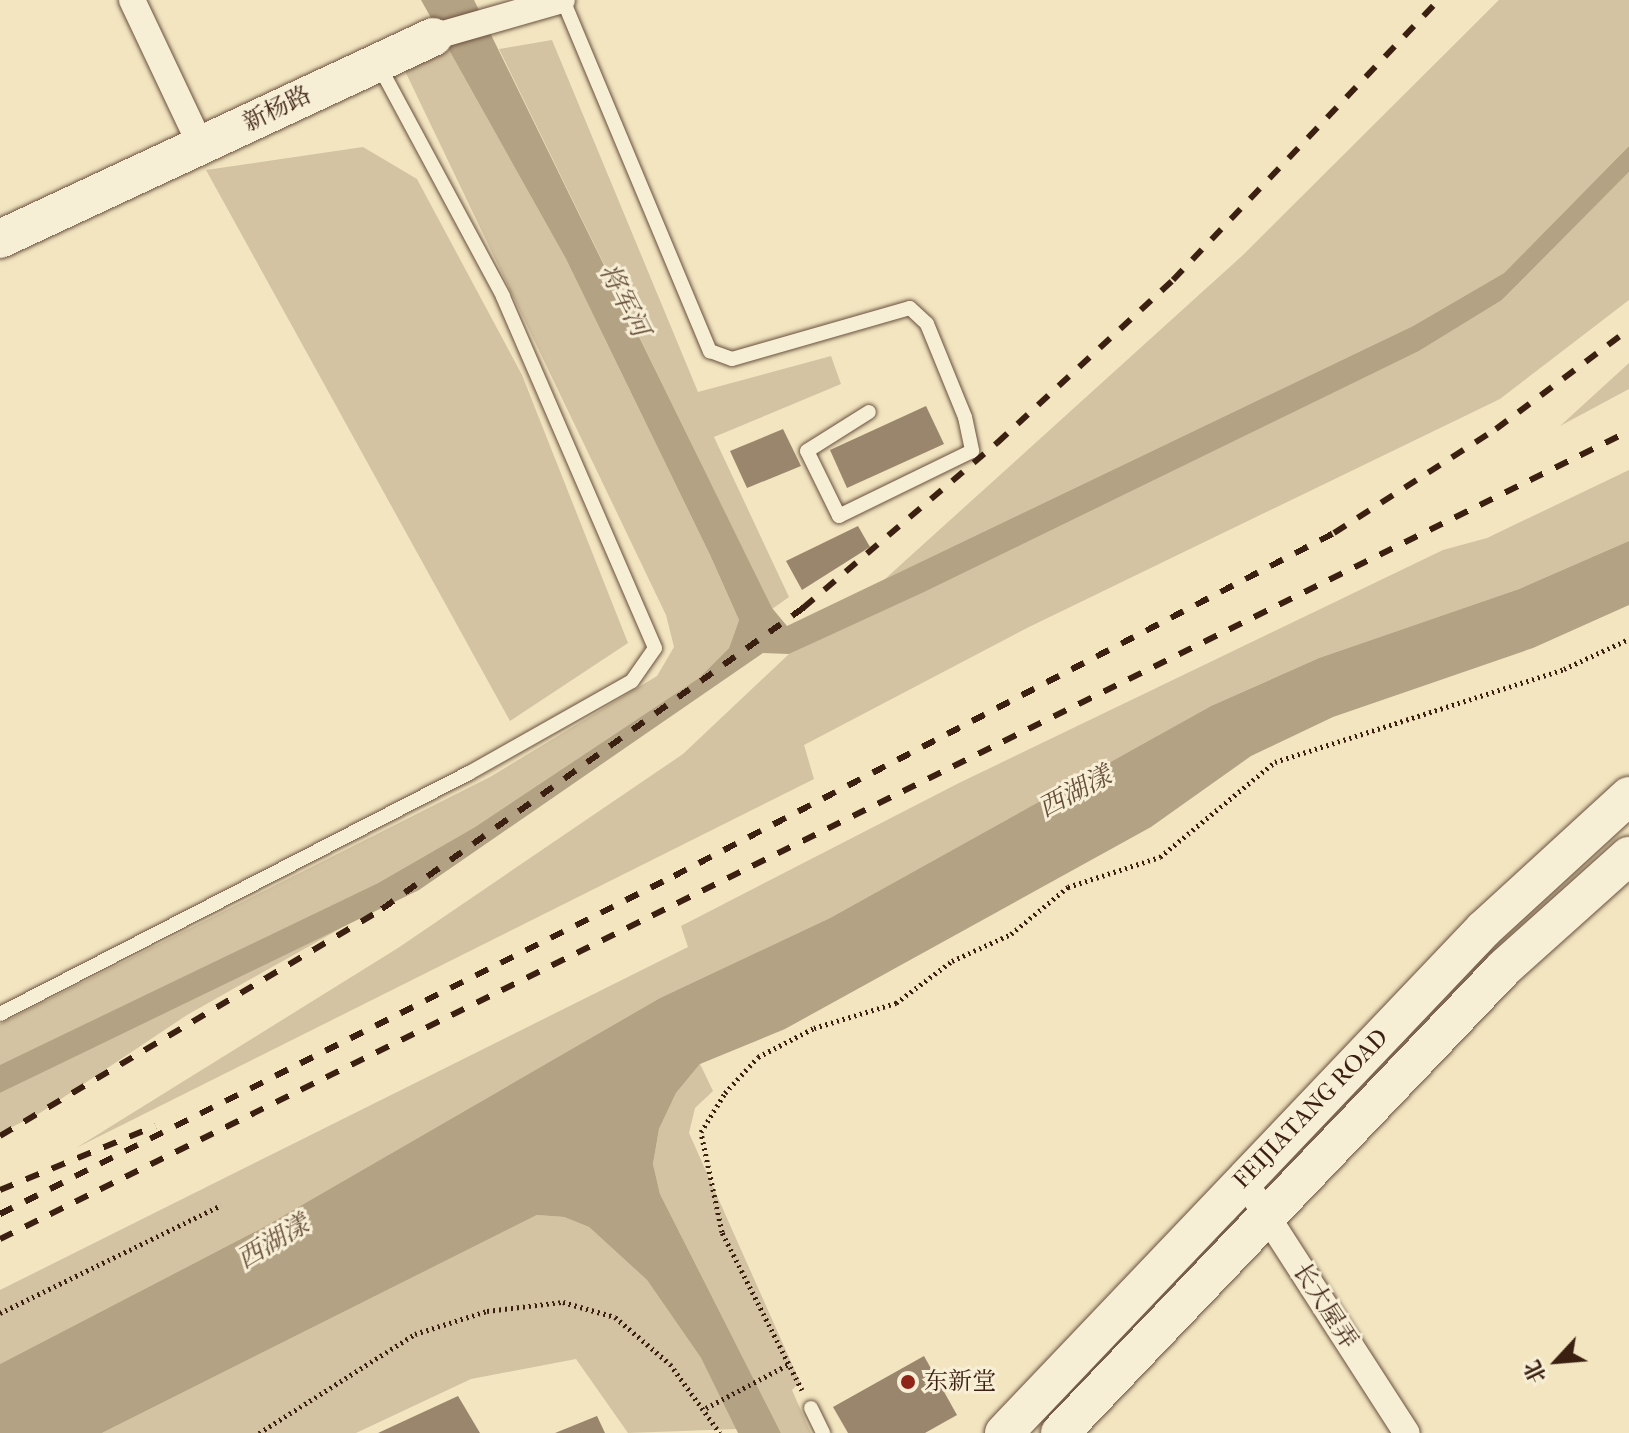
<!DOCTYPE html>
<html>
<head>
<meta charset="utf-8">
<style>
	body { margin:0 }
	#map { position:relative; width:1629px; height:1433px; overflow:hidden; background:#f2e5c0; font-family:"IM FELL French Canon","Noto Serif SC",serif }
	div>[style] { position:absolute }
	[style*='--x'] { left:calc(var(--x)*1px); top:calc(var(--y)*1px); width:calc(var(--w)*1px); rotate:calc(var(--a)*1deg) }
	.green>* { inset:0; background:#d3c3a2 }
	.water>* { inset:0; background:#b4a284 }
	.building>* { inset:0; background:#9a866c }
	.path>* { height:5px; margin-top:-2.5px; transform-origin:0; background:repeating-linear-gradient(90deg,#3b1f11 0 2px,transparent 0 6px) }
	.roads { filter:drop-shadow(0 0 2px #69503d) drop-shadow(0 0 2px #69503d) }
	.lane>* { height:14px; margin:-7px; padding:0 7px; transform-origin:7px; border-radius:7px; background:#f7eed6 }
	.street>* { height:26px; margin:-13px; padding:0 13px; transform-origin:13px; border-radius:13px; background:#f7eed6 }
	.secondary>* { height:38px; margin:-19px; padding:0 19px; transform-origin:19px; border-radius:19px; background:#f7eed6 }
	.rail>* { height:6px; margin-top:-3px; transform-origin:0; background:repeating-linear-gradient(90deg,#3b1f11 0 14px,transparent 0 28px) }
	.dots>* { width:22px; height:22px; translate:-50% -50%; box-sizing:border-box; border:4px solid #f7eed6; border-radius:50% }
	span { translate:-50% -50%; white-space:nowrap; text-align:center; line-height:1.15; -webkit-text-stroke:6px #f7eed6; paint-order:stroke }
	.street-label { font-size:24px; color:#3b1f11 }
	.poi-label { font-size:24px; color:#3b1f11 }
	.left { translate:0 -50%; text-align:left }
	.water-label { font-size:26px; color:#654d39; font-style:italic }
	.north { position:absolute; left:1517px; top:1321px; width:80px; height:80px; -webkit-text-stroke:6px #f7eed6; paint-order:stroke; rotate:244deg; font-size:22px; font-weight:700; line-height:32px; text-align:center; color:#3b1f11 }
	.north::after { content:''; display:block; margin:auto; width:28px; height:36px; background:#3b1f11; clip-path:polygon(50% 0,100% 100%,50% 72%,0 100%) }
</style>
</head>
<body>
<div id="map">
	<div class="green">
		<i style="clip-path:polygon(1499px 0,1629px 0,1629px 146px,1504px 273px,1413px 326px,885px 579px,1243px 255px)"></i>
		<i style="clip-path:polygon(552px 40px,698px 392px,831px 356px,841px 384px,714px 437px,789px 597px,772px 609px,499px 49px)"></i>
		<i style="clip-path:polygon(449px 50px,566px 259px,710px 555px,739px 620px,729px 648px,699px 678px,475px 827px,378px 883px,0 1066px,0 1024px,490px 777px,657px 676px,674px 647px,666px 615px,405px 71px)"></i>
		<i style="clip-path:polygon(363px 147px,417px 179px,522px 375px,628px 643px,510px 721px,206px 170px)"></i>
		<i style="clip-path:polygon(1629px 172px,1629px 300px,1500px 399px,1029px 627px,804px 745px,814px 779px,76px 1148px,398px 948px,683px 754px,789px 654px,1419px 351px,1502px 300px)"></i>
		<i style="clip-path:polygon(1629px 363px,1629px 389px,1560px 426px)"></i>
		<i style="clip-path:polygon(1629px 470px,1629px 541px,1519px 589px,1319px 658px,1211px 706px,830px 918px,660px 998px,262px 1228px,0 1364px,0 1290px,688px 947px,681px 926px,959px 783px,1443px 550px,1487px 538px)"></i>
		<i style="clip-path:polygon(375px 909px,187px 1015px,40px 1113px,0 1133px,0 1093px)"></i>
		<i style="clip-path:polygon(700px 1064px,713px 1091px,695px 1108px,689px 1133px,800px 1382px,792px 1390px,811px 1433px,781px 1433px,660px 1194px,653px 1164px,659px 1129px,676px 1093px)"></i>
		<i style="clip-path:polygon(537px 1215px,564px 1217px,589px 1227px,647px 1280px,701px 1358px,737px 1429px,628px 1433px,576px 1359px,471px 1379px,356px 1433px,102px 1433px)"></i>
	</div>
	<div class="water">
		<i style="clip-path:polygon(421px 0,474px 0,772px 608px,787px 626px,1413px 326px,1504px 273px,1629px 146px,1629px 172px,1502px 300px,1419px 351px,924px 592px,789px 654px,763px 653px,419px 890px,0 1093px,0 1065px,378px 883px,475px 827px,699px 678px,729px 648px,739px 620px,710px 555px,566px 259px)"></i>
		<i style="clip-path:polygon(1629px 541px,1629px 605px,1533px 648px,1333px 717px,1251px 756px,1151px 827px,785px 1029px,700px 1064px,676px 1093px,659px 1129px,653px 1164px,660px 1194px,781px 1433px,738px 1433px,701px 1358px,647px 1280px,589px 1227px,564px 1217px,537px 1215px,102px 1433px,0 1433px,0 1364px,262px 1228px,660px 998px,830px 918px,1211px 706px,1319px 658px,1519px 589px)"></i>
	</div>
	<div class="building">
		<i style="clip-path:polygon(926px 406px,944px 444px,847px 488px,830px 450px)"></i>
		<i style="clip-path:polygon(783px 429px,801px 466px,747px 488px,730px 451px)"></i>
		<i style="clip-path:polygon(858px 526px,870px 547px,802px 590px,786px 561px)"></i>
		<i style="clip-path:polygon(924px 1356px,957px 1415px,925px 1433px,848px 1433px,833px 1407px)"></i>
		<i style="clip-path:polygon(458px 1396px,480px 1433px,378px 1433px)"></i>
		<i style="clip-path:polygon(597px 1416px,605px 1433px,555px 1433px)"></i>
	</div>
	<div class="path">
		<i style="--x:0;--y:1313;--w:246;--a:-26"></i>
		<i style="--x:802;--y:1390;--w:177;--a:-116.9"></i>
		<i style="--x:722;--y:1232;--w:102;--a:-101.9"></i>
		<i style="--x:701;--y:1132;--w:46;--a:-58.4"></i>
		<i style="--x:725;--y:1093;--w:49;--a:-47.5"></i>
		<i style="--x:758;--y:1057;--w:63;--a:-27.4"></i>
		<i style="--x:814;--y:1028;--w:86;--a:-17"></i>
		<i style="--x:896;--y:1003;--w:70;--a:-36.9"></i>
		<i style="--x:952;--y:961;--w:65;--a:-24.6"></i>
		<i style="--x:1011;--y:934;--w:74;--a:-39.5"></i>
		<i style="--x:1068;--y:887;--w:97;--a:-18.1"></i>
		<i style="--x:1160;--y:857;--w:149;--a:-39.6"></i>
		<i style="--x:1275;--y:762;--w:304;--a:-17.8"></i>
		<i style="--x:1564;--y:669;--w:72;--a:-24.8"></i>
		<i style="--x:706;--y:1408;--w:94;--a:-27.9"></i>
		<i style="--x:259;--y:1433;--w:185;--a:-32.4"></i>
		<i style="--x:415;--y:1334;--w:76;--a:-17.7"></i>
		<i style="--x:487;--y:1311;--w:77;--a:-6.8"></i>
		<i style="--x:563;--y:1302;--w:54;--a:16.1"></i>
		<i style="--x:615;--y:1317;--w:72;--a:40.5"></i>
		<i style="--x:670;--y:1364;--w:85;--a:54.1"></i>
	</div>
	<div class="roads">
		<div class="lane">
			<i style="--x:563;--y:0;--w:381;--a:67.3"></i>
			<i style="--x:710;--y:351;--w:23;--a:20"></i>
			<i style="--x:732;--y:359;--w:185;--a:-16"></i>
			<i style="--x:910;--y:308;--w:23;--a:43"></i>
			<i style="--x:927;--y:324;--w:100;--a:67.8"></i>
			<i style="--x:965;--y:417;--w:35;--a:78"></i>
			<i style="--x:972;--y:451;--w:148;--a:154"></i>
			<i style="--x:839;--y:516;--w:72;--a:-116.2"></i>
			<i style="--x:807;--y:451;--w:73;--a:-32.2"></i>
			<i style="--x:0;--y:1014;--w:527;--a:-27.2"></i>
			<i style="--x:469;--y:773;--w:187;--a:-29.4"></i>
			<i style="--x:632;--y:681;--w:40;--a:-55.1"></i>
			<i style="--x:655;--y:648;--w:383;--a:-113.4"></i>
			<i style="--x:503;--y:296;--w:261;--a:-118.3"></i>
			<i style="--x:811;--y:1408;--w:28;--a:64"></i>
		</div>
		<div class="street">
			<i style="--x:132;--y:0;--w:161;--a:64.7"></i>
			<i style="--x:433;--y:37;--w:134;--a:-16"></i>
			<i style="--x:1243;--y:1179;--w:302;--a:57.2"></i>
		</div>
		<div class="secondary">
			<i style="--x:0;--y:239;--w:478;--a:-25"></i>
			<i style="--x:1004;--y:1433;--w:696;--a:-46.4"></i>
			<i style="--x:1484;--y:929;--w:197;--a:-42.5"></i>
			<i style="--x:1060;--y:1433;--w:643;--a:-46.32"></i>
			<i style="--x:1504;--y:968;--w:168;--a:-41.9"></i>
		</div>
	</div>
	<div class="rail">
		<i style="--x:0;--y:1136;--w:444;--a:-30.7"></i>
		<i style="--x:382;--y:909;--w:518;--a:-35.56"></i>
		<i style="--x:803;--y:608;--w:255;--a:-40.4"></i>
		<i style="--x:997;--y:443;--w:240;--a:-42.8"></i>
		<i style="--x:1173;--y:280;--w:386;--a:-46.5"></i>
		<i style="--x:0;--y:1190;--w:168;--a:-22.4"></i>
		<i style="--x:0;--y:1214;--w:754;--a:-26.63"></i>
		<i style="--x:674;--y:876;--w:744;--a:-27.46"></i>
		<i style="--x:1334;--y:533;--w:193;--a:-32.7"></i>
		<i style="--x:1496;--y:429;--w:166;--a:-36.9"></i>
		<i style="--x:0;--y:1239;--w:1818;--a:-26.38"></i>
	</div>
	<div class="dots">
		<i style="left:908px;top:1382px;background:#8f2418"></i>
	</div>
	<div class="street-label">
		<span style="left:277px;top:109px;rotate:-26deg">新杨路</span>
		<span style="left:1311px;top:1109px;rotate:-46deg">FEIJIATANG ROAD</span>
		<span style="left:1325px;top:1306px;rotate:57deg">长大屋弄</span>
	</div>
	<div class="poi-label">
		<span class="left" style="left:924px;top:1382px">东新堂</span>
	</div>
	<div class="water-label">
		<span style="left:624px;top:300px;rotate:63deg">将军河</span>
		<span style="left:1075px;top:792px;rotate:-28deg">西湖漾</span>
		<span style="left:273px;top:1242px;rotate:-31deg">西湖漾</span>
	</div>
	<div class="north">北</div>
</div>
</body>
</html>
